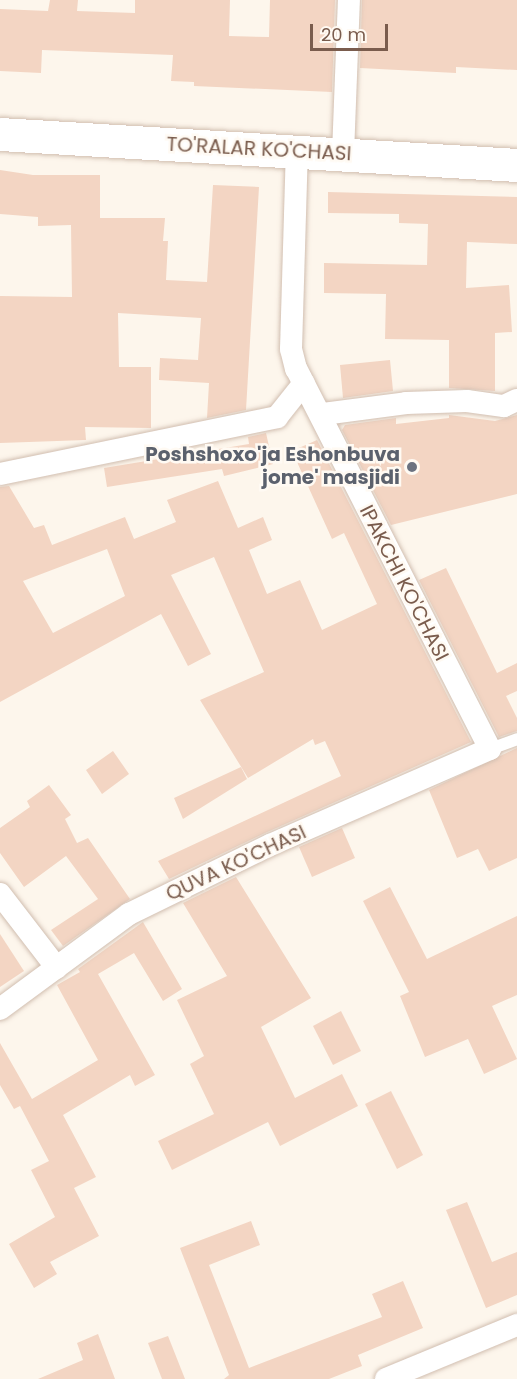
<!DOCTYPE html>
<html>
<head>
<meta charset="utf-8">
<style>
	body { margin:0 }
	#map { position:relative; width:517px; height:1379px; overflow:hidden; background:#fdf6ec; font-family:Poppins,sans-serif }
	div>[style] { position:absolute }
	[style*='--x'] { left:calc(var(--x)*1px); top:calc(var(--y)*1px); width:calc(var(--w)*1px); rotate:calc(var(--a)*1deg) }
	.building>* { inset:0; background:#f3d5c3 }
	.roads { filter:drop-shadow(0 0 2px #d1beb0) drop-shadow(0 0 2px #d1beb0) }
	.lane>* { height:12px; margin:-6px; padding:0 6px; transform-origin:6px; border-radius:6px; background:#fff }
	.street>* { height:22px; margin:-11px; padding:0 11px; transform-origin:11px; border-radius:11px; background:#fff }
	.secondary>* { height:33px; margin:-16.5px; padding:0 16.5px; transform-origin:16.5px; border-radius:16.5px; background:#fff }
	.dots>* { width:16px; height:16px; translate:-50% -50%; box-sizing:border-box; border:3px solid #fffaf3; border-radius:50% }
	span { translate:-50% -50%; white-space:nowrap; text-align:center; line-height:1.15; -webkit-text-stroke:5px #fffaf3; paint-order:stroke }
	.street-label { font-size:20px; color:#7a5c4d }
	.worship-label { font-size:20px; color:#5b616d; font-weight:700 }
	.right { translate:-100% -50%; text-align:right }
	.scale { position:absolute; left:310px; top:24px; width:78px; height:27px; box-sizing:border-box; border:3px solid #7a5c4d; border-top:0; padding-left:8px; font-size:18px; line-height:21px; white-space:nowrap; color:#7a5c4d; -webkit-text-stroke:4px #fffaf3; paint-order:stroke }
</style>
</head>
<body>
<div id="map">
	<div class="building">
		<i style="clip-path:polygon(50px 0,78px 0,77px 11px,135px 13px,135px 0,230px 0,229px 36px,269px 37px,270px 0,335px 0,332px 92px,194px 86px,194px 82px,171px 81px,173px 55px,42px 50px,41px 73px,0 71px,0 9px,48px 11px)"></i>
		<i style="clip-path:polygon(362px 0,517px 0,517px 70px,456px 67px,456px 73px,360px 68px)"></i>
		<i style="clip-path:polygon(0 170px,33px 175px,100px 175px,100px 218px,165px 218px,163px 241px,168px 241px,166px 280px,207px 282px,213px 185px,259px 187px,246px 410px,207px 418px,209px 383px,159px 380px,160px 358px,198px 360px,201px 318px,118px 313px,119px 367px,151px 367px,151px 428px,85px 427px,86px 440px,0 443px,0 296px,72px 297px,71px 225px,38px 226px,38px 217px,0 214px)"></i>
		<i style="clip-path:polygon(328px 192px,517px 197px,517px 244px,467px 242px,466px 288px,509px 285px,512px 332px,495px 333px,495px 391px,449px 388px,449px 340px,385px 339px,386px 294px,324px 293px,324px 263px,427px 265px,428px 224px,399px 223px,399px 214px,328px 213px)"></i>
		<i style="clip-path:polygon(390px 360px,393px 391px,343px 398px,340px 365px)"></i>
		<i style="clip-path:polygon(449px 415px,495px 421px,517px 415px,517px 494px,391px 525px,342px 430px,345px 425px,396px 418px,396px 424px,449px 418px)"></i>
		<i style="clip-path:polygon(266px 433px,273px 464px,224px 476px,222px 469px,107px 487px,104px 468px,249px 444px,248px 437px)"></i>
		<i style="clip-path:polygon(evenodd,317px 440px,471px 742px,265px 833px,169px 879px,158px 861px,341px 776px,325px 741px,315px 745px,313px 739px,248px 778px,200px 700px,264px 672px,214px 557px,171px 575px,211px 654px,188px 666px,161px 614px,0 702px,0 487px,9px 486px,34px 528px,44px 525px,52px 545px,125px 517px,134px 539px,176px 522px,167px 500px,218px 481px,238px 528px,263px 517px,272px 540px,249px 550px,267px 594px,300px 580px,322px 630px,377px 604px,344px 533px,332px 539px,292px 451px,317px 440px,107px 549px,125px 596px,53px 633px,23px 581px,107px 549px)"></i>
		<i style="clip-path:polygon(446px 568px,497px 673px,517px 663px,517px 691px,506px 696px,517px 718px,517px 731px,499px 737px,419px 580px)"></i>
		<i style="clip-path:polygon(517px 748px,517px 858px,489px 871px,478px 849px,457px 858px,429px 790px)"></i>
		<i style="clip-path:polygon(113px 751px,129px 774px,102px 794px,86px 770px)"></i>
		<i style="clip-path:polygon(241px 767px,247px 779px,183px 819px,174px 798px)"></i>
		<i style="clip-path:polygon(49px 785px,71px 815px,65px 819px,77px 843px,88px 838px,130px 899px,63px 946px,51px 930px,98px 899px,66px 856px,24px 887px,0 853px,0 828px,30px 807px,27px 801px)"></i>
		<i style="clip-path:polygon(342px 828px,355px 858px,312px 877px,299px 847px)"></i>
		<i style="clip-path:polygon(236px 877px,311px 998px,261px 1027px,295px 1098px,342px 1074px,358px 1106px,280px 1146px,268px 1122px,172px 1170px,158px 1141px,214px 1114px,190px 1064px,204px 1056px,177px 1000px,227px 976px,183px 903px)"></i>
		<i style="clip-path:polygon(390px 887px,427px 959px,517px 916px,517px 995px,492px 1006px,517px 1059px,484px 1074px,468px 1039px,425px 1057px,400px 996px,409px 992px,363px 901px)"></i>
		<i style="clip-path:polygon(143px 922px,182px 989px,163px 1001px,134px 953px,98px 974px,155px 1075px,135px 1086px,130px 1075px,63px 1115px,96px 1177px,74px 1188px,99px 1236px,50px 1262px,57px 1274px,34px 1288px,9px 1244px,55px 1217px,31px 1170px,49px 1161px,20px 1106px,14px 1109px,0 1085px,0 1043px,32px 1099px,98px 1060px,57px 985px,80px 972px,78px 969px)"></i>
		<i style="clip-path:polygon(0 934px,24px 971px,0 987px)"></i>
		<i style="clip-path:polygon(341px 1011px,361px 1051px,333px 1065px,313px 1026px)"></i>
		<i style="clip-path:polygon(391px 1091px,423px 1155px,397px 1169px,365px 1104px)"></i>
		<i style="clip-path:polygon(467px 1202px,492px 1262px,517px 1252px,517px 1295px,486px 1308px,446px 1210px)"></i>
		<i style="clip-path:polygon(251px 1221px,260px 1245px,209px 1265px,249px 1368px,382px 1317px,372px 1294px,403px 1281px,423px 1328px,358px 1355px,362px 1366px,329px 1379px,224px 1379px,229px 1375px,180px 1248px)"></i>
		<i style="clip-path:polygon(98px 1334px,115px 1379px,38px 1379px,83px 1360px,77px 1343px)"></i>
		<i style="clip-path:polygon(168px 1336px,185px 1379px,162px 1379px,148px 1343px)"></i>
	</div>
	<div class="roads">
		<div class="lane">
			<i style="--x:490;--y:749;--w:29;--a:-20"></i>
		</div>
		<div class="street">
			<i style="--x:343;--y:154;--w:154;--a:-87.8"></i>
			<i style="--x:323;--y:414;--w:84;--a:-7.5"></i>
			<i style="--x:406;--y:403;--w:61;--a:-1.9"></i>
			<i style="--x:467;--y:401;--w:37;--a:8"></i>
			<i style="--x:504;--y:406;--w:14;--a:-25"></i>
			<i style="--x:0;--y:474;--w:283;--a:-11.6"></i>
			<i style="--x:277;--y:417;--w:43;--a:-51.5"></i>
			<i style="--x:0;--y:894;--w:93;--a:52.4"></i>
			<i style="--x:0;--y:1009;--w:160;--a:-36.4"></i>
			<i style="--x:129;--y:914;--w:157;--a:-26.1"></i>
			<i style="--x:270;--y:845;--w:240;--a:-23.6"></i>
			<i style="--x:490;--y:749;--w:427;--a:-117"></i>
			<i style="--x:296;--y:369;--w:21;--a:-104"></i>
			<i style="--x:291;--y:349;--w:198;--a:-88.3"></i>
			<i style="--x:386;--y:1379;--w:142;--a:-22.4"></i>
		</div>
		<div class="secondary">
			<i style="--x:0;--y:134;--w:518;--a:3.43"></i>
		</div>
	</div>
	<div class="dots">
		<i style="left:412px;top:467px;background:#6b7280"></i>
	</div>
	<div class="street-label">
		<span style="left:259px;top:149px;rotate:3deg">TO'RALAR KO'CHASI</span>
		<span style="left:404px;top:583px;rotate:63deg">IPAKCHI KO'CHASI</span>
		<span style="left:236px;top:863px;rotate:-25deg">QUVA KO'CHASI</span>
	</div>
	<div class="worship-label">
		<span class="right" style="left:400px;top:466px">Poshshoxo'ja Eshonbuva<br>jome' masjidi</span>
	</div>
	<div class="scale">20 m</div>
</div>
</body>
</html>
